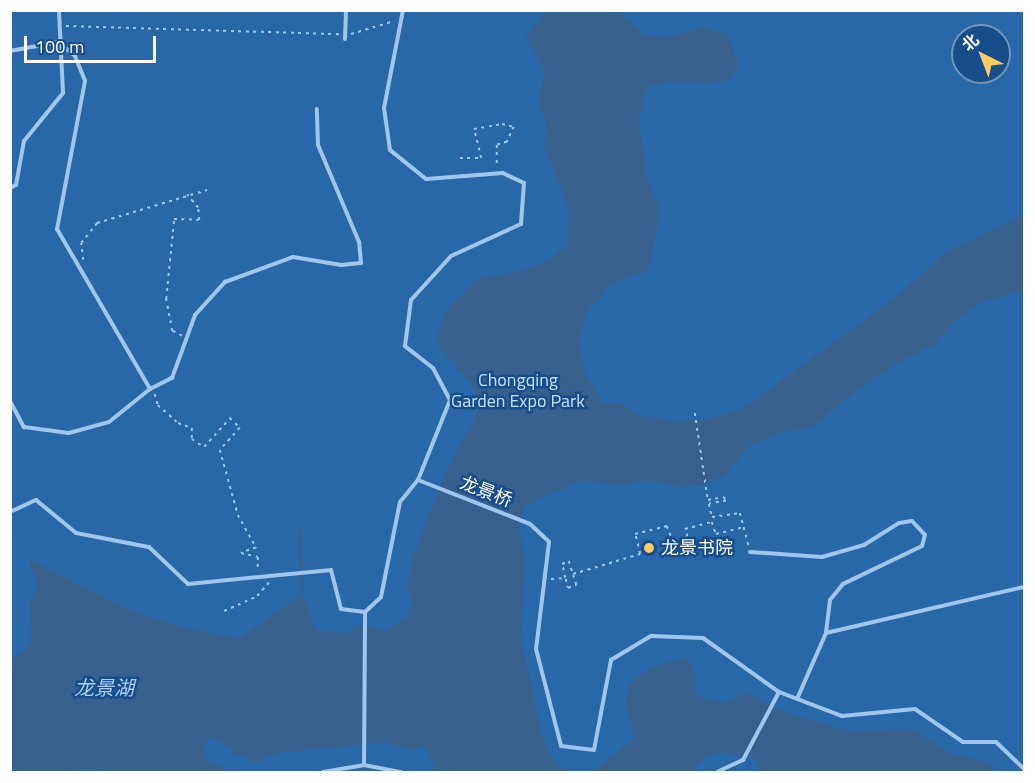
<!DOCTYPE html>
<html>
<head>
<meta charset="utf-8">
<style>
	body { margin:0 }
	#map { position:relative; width:1035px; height:783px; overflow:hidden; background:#184d8b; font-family:"Titillium Web","Noto Sans SC",sans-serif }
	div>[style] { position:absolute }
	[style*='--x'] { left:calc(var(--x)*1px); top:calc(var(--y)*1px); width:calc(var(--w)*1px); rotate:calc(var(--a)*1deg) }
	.green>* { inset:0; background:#2a67a9 }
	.water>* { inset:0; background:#38608d }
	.stream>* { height:3px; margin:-1.5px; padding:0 1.5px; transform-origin:1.5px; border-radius:1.5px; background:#38608d }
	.path>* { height:1.5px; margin-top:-0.75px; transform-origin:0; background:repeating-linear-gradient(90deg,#a1c6ee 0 3px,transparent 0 7.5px) }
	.lane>* { height:4px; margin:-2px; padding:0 2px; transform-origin:2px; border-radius:2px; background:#a1c6ee }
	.dots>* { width:16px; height:16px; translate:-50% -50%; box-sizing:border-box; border:3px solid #184d8b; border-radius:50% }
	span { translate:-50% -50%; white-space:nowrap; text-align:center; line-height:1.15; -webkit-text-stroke:5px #184d8b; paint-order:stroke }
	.park-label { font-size:18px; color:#c7e0fa }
	.street-label { font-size:18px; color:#fff }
	.poi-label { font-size:18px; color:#fff }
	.left { translate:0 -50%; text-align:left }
	.water-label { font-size:20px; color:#add0f5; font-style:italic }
	.frame { position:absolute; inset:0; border:12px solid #fff; pointer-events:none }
	.north { position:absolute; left:951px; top:24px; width:60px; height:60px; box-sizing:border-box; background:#184d8b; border:2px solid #7494b9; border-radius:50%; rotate:318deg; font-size:16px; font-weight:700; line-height:24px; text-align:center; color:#fff }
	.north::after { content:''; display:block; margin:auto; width:21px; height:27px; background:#ffcc5f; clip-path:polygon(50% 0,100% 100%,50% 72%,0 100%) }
	.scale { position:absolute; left:24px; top:36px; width:132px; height:27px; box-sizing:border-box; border:3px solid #fff; border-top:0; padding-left:8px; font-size:18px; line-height:21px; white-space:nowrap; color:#fff; -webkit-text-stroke:4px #184d8b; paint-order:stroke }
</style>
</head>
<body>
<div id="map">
	<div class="green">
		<i style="clip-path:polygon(evenodd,11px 11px,1024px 11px,1024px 772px,11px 772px,11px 11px,963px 36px,999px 36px,999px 72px,963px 72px,963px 36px)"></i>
	</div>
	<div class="water">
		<i style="clip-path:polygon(547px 11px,619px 11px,644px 35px,663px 37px,704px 28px,729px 35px,738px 65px,732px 79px,709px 83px,667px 82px,645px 88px,639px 120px,646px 174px,659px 207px,653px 255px,648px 271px,612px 283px,588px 311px,578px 341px,586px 376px,604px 403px,621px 404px,636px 414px,678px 422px,718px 417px,742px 409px,892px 300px,948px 251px,1017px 218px,1024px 218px,1024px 291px,981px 302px,951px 324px,936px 344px,894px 365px,845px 399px,812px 428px,783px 432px,749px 446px,725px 475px,703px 485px,682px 487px,645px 480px,623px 486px,582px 480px,526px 505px,518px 525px,526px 561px,521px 637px,545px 747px,560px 768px,572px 772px,435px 772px,428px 750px,420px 746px,414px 751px,385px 742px,278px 753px,254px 762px,242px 755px,232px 757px,232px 749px,212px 737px,205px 743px,206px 756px,210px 764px,224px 767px,222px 772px,117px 772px,79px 768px,70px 772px,11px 772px,11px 661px,31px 643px,30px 599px,38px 587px,28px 558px,119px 605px,164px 622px,218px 635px,240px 638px,302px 594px,317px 630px,352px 633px,356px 625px,386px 631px,407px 618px,412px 601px,407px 589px,411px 561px,446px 471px,478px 412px,474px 387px,440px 348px,436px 336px,448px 308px,478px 278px,522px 271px,549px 260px,567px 245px,569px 210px,544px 146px,547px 128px,539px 102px,545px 71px,525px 37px)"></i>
		<i style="clip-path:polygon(687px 657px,697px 678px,695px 691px,704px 700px,729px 702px,746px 692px,785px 712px,849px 731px,912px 729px,953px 754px,994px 764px,991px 772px,763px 772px,753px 757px,721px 753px,705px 757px,691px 772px,593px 772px,634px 738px,625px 702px,631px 682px,652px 667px)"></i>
	</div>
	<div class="stream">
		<i style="--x:299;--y:530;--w:64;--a:87.3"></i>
	</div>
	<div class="path">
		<i style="--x:66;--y:26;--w:274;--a:1.7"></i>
		<i style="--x:351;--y:34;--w:45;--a:-16.8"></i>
		<i style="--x:460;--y:158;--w:21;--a:0"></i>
		<i style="--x:481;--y:158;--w:30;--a:-104"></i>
		<i style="--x:474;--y:129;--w:28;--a:-10"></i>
		<i style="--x:502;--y:124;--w:12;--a:14"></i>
		<i style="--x:514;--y:127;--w:17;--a:115"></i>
		<i style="--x:507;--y:142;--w:10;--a:163"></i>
		<i style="--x:497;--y:145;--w:22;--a:90"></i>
		<i style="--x:83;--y:260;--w:17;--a:-97"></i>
		<i style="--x:81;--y:243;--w:26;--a:-51"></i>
		<i style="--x:97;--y:223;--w:115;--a:-16.7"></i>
		<i style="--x:182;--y:336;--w:11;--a:-153"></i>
		<i style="--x:172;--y:331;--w:33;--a:-101"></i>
		<i style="--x:166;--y:299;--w:80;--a:-84.3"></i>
		<i style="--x:174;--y:219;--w:25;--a:2"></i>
		<i style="--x:199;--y:220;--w:12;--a:-95"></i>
		<i style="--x:198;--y:208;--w:17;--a:-130"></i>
		<i style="--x:155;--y:394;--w:11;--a:75"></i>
		<i style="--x:158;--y:405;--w:27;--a:42"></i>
		<i style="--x:178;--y:423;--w:15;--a:20"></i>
		<i style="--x:192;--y:428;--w:11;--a:90"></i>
		<i style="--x:192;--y:439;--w:14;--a:34"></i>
		<i style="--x:204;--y:447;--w:39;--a:-48"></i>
		<i style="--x:230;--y:418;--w:14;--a:45"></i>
		<i style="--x:240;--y:428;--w:30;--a:132"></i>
		<i style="--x:220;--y:450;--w:67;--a:74.5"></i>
		<i style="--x:238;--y:515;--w:38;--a:61"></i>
		<i style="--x:256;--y:548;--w:16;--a:162"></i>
		<i style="--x:241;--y:553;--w:17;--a:13"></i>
		<i style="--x:258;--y:557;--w:13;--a:90"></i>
		<i style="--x:695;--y:413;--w:88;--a:81.5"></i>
		<i style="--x:708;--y:500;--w:16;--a:-11"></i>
		<i style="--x:724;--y:497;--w:4;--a:63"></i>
		<i style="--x:726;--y:501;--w:17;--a:170"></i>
		<i style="--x:709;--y:504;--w:13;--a:77"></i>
		<i style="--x:712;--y:517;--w:28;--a:-8"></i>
		<i style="--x:740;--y:513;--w:34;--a:75"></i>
		<i style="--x:551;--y:579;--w:14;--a:-4"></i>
		<i style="--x:565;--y:578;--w:14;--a:-102"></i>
		<i style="--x:562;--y:564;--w:8;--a:-23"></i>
		<i style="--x:569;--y:561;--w:14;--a:73"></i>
		<i style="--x:573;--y:574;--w:70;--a:-16.6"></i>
		<i style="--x:640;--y:554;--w:21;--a:-104"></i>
		<i style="--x:635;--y:534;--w:33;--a:-14"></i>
		<i style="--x:667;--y:526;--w:22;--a:68"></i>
		<i style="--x:675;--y:546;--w:14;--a:-8"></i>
		<i style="--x:689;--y:544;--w:16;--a:-105"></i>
		<i style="--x:685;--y:529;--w:28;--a:-15"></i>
		<i style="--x:712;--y:522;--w:13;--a:72"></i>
		<i style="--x:716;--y:534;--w:29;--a:-14"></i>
		<i style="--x:566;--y:579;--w:9;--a:77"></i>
		<i style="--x:568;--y:588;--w:9;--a:-21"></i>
		<i style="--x:576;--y:585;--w:10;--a:-107"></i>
		<i style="--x:224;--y:611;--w:36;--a:-24"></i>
		<i style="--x:257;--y:596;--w:18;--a:-49"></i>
	</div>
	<div class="lane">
		<i style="--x:345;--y:39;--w:29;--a:-88"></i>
		<i style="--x:10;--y:51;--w:49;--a:-10.6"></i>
		<i style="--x:58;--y:42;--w:22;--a:39"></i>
		<i style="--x:75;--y:56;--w:27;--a:68"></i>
		<i style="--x:85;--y:81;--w:151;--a:100.7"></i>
		<i style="--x:57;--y:229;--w:185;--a:59.8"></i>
		<i style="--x:10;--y:188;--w:7;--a:-27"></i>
		<i style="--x:16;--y:185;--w:45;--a:-79.7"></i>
		<i style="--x:24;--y:141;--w:62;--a:-50.9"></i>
		<i style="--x:63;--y:93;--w:83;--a:-92.8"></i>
		<i style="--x:10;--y:401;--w:30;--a:62"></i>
		<i style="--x:24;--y:427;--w:45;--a:7.6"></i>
		<i style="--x:69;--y:433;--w:41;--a:-15.4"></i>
		<i style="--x:109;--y:422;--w:53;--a:-38.8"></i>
		<i style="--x:150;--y:389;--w:25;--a:-27"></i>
		<i style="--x:172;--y:378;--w:67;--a:-69.9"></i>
		<i style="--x:195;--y:315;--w:45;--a:-47.7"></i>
		<i style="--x:225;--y:282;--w:72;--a:-20.2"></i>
		<i style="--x:293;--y:257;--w:49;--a:9.5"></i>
		<i style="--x:341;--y:265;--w:20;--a:-6"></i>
		<i style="--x:361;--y:263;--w:21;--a:-95"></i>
		<i style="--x:359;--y:242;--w:105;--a:-112.9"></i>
		<i style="--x:318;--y:145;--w:36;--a:-92"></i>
		<i style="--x:418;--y:480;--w:120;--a:21.4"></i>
		<i style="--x:530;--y:524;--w:26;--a:43"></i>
		<i style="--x:549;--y:542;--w:108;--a:96.9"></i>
		<i style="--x:536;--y:649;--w:100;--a:75.5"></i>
		<i style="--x:561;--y:746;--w:33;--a:7"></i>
		<i style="--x:594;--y:750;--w:92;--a:-79.3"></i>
		<i style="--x:611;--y:660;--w:47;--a:-31"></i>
		<i style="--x:651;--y:636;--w:52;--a:2.2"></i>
		<i style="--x:703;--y:638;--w:93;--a:35.4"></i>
		<i style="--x:779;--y:692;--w:67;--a:20.9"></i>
		<i style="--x:842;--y:716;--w:73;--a:-5.5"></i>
		<i style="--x:915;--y:709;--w:58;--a:34.5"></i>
		<i style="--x:963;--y:742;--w:33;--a:0"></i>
		<i style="--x:996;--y:742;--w:39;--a:44"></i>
		<i style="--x:10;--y:512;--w:29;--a:-25"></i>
		<i style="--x:36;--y:500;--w:52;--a:39.5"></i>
		<i style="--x:76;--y:533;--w:74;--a:10.9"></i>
		<i style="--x:149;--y:547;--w:54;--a:43.5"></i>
		<i style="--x:188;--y:584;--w:144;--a:-5.6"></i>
		<i style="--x:331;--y:570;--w:40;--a:75.6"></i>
		<i style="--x:341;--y:609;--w:24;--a:7"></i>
		<i style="--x:365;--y:612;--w:22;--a:-43"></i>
		<i style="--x:381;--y:597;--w:97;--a:-78.7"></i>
		<i style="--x:400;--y:502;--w:28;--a:-51"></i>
		<i style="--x:418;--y:480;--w:86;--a:-68.2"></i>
		<i style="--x:450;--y:400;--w:36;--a:-118"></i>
		<i style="--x:433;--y:368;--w:36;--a:-142"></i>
		<i style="--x:405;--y:346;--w:46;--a:-82.6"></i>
		<i style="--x:411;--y:300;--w:59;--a:-47.7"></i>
		<i style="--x:451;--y:256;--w:77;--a:-24.6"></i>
		<i style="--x:521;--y:224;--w:41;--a:-85.8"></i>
		<i style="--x:524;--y:183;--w:23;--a:-155"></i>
		<i style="--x:503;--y:173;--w:77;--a:175.5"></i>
		<i style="--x:426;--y:179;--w:46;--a:-141.1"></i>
		<i style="--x:390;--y:150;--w:42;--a:-98.1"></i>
		<i style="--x:384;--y:108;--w:100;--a:-79"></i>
		<i style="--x:750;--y:552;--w:72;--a:4"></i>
		<i style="--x:822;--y:557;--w:44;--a:-15.9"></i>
		<i style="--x:864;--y:545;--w:41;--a:-32.2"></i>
		<i style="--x:899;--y:523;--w:13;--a:-9"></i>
		<i style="--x:912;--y:521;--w:19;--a:47"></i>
		<i style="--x:925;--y:535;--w:11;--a:105"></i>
		<i style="--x:922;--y:546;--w:88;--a:154.3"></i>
		<i style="--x:843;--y:584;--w:21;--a:129"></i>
		<i style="--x:830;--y:600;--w:33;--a:97"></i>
		<i style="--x:826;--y:633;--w:72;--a:113.7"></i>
		<i style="--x:826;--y:633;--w:203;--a:-13.1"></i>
		<i style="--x:364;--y:765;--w:153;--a:-89.6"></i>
		<i style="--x:323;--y:772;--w:42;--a:-9.7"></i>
		<i style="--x:364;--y:765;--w:38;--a:11"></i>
		<i style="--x:717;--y:772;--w:29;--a:-25"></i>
		<i style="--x:743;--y:760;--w:77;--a:-62.1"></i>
	</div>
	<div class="dots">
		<i style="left:649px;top:548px;background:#ffcc5f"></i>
	</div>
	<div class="park-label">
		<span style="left:518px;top:391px">Chongqing<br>Garden Expo Park</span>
	</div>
	<div class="street-label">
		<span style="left:486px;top:492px;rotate:21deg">龙景桥</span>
	</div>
	<div class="poi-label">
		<span class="left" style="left:661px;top:548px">龙景书院</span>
	</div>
	<div class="water-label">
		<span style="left:104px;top:687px">龙景湖</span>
	</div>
	<div class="frame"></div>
	<div class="north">北</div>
	<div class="scale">100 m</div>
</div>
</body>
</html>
